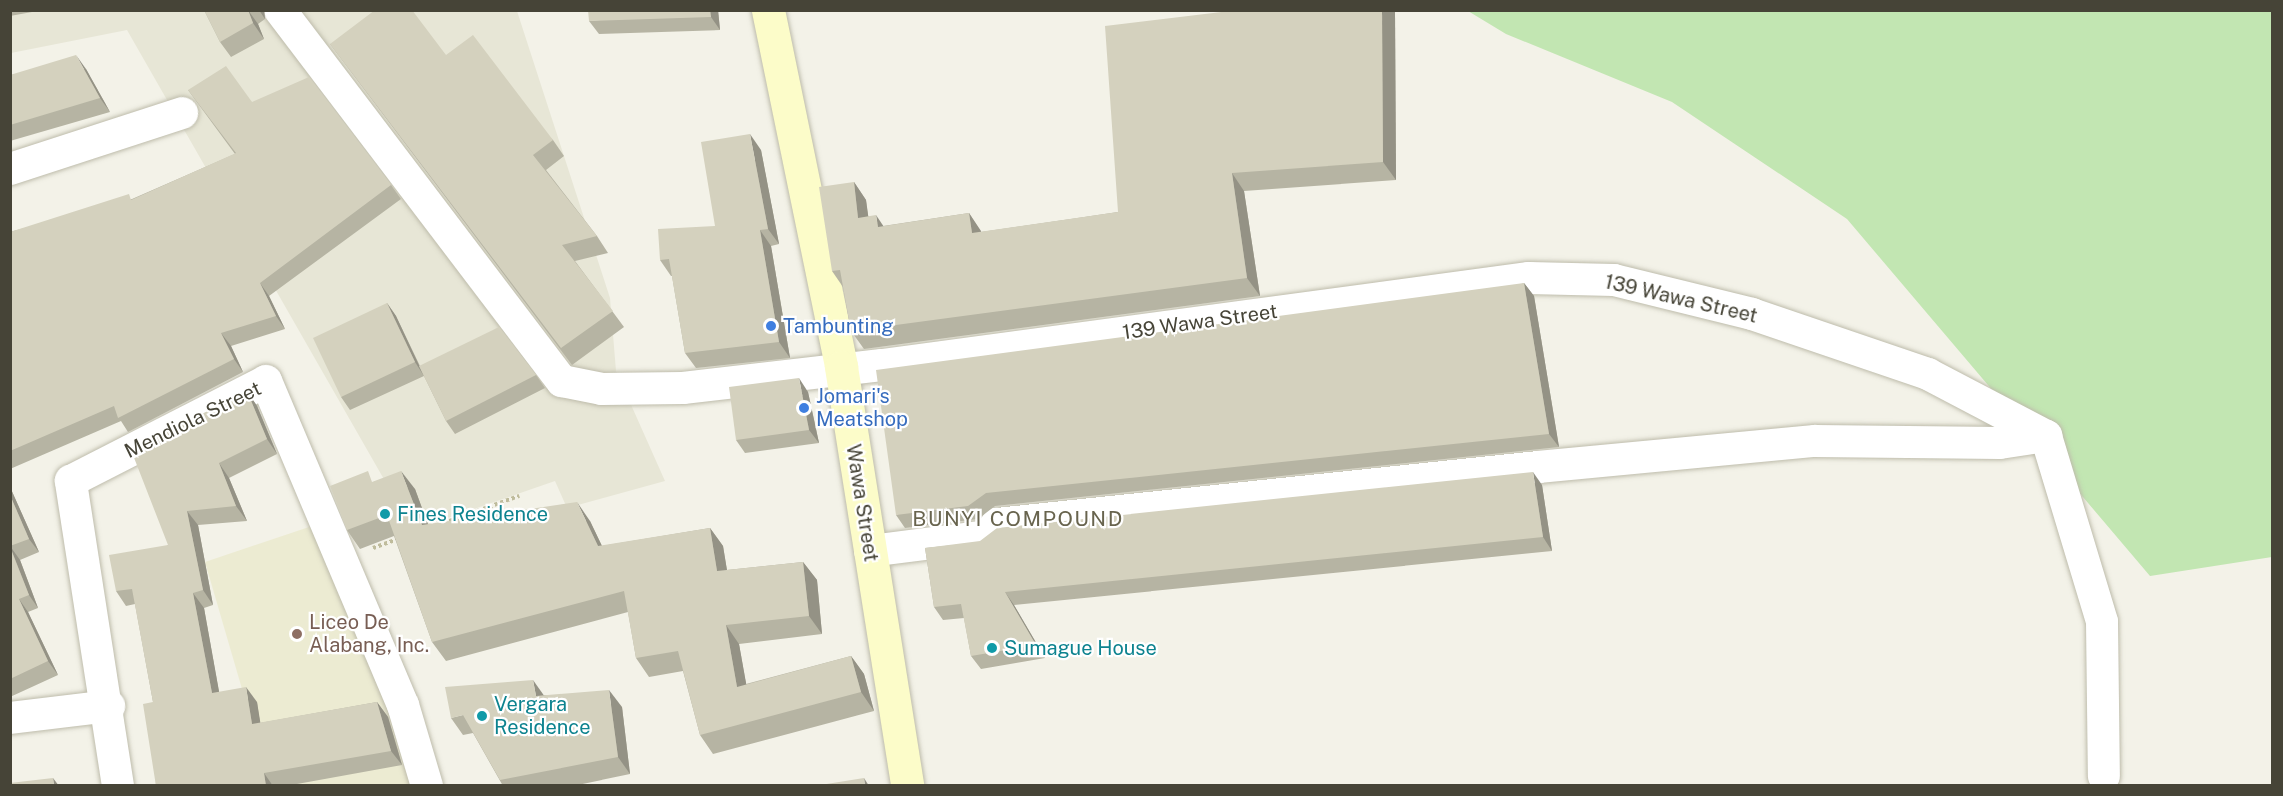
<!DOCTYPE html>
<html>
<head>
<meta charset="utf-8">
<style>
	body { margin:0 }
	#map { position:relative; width:2283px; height:796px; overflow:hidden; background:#f3f2e8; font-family:"Public Sans",sans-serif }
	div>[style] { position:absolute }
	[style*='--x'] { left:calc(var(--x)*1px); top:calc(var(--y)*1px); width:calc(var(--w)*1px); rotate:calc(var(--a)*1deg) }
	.residential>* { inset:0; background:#e7e6d6 }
	.education>* { inset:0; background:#ecebd2 }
	.green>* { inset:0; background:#c2e6b2 }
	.path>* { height:4px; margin-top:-2px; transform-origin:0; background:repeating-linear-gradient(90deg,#bfbc9c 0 3px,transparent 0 6px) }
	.roads { filter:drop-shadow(0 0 2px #bebcab) drop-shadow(0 0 2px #bebcab) }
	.minor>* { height:32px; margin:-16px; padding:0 16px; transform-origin:16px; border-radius:16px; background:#fff }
	.secondary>* { height:33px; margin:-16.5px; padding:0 16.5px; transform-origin:16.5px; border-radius:16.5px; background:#fcfcc9 }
	.wall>* { inset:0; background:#b6b4a3 }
	.shaded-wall>* { inset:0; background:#949285 }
	.building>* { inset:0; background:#d4d1be }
	.dots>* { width:16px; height:16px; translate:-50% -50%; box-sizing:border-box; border:3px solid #fff; border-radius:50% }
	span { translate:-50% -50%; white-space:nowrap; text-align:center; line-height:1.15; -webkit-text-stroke:4.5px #fff; paint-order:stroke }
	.street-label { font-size:20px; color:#464437 }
	.shop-label { font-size:20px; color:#366cbe }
	.left { translate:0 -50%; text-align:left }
	.culture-label { font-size:20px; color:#0d838f }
	.education-label { font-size:20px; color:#785e54 }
	.neighbourhood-label { font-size:21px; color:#68644e; letter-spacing:1.5px }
	.frame { position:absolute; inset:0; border:12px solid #464437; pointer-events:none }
</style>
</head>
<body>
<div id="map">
	<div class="residential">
		<i style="clip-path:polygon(11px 11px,517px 11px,610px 298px,616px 371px,665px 481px,567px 508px,555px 481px,413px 530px,127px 30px,11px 53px)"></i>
	</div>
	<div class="education">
		<i style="clip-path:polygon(315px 525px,419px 785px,270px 785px,205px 562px)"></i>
	</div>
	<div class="green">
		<i style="clip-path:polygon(1468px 11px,2272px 11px,2272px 557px,2150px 576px,1847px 219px,1672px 102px,1506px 34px)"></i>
	</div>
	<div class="path">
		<i style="--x:444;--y:523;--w:80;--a:-19.8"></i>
		<i style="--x:373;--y:548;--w:29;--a:-20"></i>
	</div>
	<div class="roads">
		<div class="minor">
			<i style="--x:280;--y:10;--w:466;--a:52.8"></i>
			<i style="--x:562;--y:381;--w:41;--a:11.3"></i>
			<i style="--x:602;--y:389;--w:81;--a:-0.7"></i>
			<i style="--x:683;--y:388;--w:200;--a:-6.6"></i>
			<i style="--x:882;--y:365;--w:653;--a:-7.66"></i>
			<i style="--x:1529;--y:278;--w:85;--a:1.3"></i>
			<i style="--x:1614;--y:280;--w:142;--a:13.8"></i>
			<i style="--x:1752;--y:314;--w:186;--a:18.8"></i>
			<i style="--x:1928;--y:374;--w:133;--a:27.7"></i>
			<i style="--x:2046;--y:436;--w:194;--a:73.2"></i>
			<i style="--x:2102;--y:622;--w:154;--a:89.3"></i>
			<i style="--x:10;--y:169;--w:181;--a:-18"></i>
			<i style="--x:870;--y:551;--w:118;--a:-7.3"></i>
			<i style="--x:987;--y:536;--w:16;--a:-50"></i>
			<i style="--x:997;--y:524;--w:544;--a:-6.01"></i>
			<i style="--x:1538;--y:467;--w:278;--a:-5.4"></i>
			<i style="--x:1815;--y:441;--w:185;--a:0.6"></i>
			<i style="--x:2000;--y:443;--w:47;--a:-8.7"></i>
			<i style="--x:10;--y:718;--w:100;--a:-6.9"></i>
			<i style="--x:118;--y:786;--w:309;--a:-98.8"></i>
			<i style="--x:71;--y:481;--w:219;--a:-27.1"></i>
			<i style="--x:266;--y:381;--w:352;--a:67.1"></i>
			<i style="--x:403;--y:705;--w:84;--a:73.5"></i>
		</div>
		<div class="secondary">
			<i style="--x:768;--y:10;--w:364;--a:78.4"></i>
			<i style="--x:841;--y:367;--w:424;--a:81"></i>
		</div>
	</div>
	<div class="wall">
		<i style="clip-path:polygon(10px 10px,43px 10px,10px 16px)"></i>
		<i style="clip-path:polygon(204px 10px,264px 10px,265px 19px,258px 24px,264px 39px,231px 57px,220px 42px)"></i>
		<i style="clip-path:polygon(718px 10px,720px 30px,599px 34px,589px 21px)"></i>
		<i style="clip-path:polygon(1395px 12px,1396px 180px,1244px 191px,1260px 296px,864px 349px,851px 331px,843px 287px,832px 271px,854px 182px,866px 200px,868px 216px,883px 226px,969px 213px,981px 232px,1118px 212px)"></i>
		<i style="clip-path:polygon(330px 44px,446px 55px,553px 140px,564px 156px,546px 170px,597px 236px,608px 253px,575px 261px,624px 327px,572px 365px)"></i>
		<i style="clip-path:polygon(86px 69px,110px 112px,10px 141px,10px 75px)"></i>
		<i style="clip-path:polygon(188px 90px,252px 102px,391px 185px,401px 199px,269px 296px,285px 329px,231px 346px,243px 372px,128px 432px,121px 421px,10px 469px,10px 232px,132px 199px,235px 154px)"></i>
		<i style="clip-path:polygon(761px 150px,779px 244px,771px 246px,790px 358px,696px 368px,685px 353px,672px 276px,671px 276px,660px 260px,715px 226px)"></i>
		<i style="clip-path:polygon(1524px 283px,1534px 296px,1559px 447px,995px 506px,978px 519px,905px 528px,896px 515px)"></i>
		<i style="clip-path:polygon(387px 303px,396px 316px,420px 366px,536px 375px,545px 388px,455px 434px,446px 421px,424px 376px,350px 410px,341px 397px)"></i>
		<i style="clip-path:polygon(247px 391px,257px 406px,277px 454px,229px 478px,247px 521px,198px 525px,213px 605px,204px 608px,219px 692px,257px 702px,260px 723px,377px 702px,388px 717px,402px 765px,286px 786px,156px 786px,153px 702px,135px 604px,126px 606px,116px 591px,168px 545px)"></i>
		<i style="clip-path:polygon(808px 392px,819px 443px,745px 453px,736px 440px)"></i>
		<i style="clip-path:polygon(375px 481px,415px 489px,428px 524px,590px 521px,602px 546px,710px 528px,723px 546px,727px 570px,803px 562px,817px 580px,822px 634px,739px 644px,746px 684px,851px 656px,864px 674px,874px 711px,713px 754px,700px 735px,683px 671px,649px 677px,636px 658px,628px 612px,446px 661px,432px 642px,394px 536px,360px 549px,347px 530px)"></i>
		<i style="clip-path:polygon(1542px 485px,1552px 551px,1014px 605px,1045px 658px,981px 669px,971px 656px,964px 618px,943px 620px,934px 607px,925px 548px)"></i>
		<i style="clip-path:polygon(10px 487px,39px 552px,20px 560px,38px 608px,28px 612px,58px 675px,10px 697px)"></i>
		<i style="clip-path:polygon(544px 695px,622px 707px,630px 774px,573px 786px,503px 786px,473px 733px,463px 735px,451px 718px)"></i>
	</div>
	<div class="shaded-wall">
		<i style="clip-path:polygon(248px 10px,258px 24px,264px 39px,253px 23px)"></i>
		<i style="clip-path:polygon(259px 10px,264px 10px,265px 19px)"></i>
		<i style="clip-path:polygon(710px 10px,718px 10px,720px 30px,711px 17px)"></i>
		<i style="clip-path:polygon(1382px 10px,1394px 10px,1395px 12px,1396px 180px,1383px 162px)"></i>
		<i style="clip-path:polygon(76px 55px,86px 69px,110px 112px,100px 98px)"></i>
		<i style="clip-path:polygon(750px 134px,761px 150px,779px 244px,768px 229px)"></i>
		<i style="clip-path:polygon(1232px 173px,1244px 191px,1260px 296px,1247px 278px)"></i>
		<i style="clip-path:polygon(854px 182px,866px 200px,871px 236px,858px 218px)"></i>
		<i style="clip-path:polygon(969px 213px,981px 231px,984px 251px,972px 233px)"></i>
		<i style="clip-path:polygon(876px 215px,888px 233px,878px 227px)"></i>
		<i style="clip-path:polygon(760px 230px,771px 246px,790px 358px,779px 342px)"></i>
		<i style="clip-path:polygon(260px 283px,269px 296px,285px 329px,276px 316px)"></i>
		<i style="clip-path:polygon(1524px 283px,1534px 296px,1559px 447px,1549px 434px)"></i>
		<i style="clip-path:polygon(387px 303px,396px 316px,424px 376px,415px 362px)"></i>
		<i style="clip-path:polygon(221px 333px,231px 346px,243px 372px,234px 359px)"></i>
		<i style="clip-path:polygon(799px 378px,808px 392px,819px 443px,809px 430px)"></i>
		<i style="clip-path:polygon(247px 391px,257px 406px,277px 454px,267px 439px)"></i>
		<i style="clip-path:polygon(219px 463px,229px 478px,247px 521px,236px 506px)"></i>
		<i style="clip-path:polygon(401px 471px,415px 489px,435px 544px,422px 525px)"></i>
		<i style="clip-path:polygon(1533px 472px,1542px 485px,1552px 551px,1543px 537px)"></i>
		<i style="clip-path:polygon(10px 487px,39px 552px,29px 539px,10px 495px)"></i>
		<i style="clip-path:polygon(577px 502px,590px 521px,611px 565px,598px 546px)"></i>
		<i style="clip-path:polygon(187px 511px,198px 525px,213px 605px,203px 590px)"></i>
		<i style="clip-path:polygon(710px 528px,723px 546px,730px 589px,717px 571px)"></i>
		<i style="clip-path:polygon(10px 546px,20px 560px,38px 608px,29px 595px)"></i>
		<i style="clip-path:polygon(803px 562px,817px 580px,822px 634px,809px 616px)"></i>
		<i style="clip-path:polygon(1005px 592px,1014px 605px,1045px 658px,1036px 645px)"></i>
		<i style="clip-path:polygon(193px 593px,204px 608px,222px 708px,212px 693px)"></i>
		<i style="clip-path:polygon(19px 599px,28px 612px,58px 675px,48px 661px)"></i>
		<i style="clip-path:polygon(726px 625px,739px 644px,750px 705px,737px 687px)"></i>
		<i style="clip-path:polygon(851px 656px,864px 674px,874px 711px,861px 692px)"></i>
		<i style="clip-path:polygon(533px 680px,545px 697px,536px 696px)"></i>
		<i style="clip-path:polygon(246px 687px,257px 702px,263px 739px,252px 724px)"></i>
		<i style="clip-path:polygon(609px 690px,622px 707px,630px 774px,618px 757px)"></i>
		<i style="clip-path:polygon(377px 702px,388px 717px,402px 765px,391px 751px)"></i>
		<i style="clip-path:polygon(264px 773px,273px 786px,266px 786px)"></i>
		<i style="clip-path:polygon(53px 778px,59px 786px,54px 786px)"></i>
		<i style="clip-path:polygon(864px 778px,869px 786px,865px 786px)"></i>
	</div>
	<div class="building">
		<i style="clip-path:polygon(204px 10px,248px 10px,253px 23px,220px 42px)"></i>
		<i style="clip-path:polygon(375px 10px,412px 10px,446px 55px,473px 35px,553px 140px,533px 155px,597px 236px,562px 245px,613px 311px,561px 348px,330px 44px)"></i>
		<i style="clip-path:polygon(588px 10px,710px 10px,711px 17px,589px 21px)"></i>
		<i style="clip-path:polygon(1238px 10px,1382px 10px,1383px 162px,1232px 173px,1247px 278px,851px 331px,840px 270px,832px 271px,819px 187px,854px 182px,858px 218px,876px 215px,878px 227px,969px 213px,972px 233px,1118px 212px,1105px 26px)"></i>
		<i style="clip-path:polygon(76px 55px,100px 98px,10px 125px,10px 75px)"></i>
		<i style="clip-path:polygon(226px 66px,252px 102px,309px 77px,391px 185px,260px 283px,276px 316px,221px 333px,234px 359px,118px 418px,114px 406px,10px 451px,10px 232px,129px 194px,131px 200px,236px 153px,188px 90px)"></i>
		<i style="clip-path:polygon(750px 134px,768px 229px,760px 230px,779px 342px,685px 353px,669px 259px,660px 260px,658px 229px,715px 226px,701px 142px)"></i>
		<i style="clip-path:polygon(1524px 283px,1549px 434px,986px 493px,968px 506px,896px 515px,876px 370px)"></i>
		<i style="clip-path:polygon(387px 303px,415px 362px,341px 397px,313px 338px)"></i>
		<i style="clip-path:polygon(499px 327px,536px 375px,446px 421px,419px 366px)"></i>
		<i style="clip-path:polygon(799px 378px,809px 430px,736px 440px,729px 387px)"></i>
		<i style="clip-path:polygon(247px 391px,267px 439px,219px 463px,236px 506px,187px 511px,203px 590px,193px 593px,212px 693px,246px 687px,252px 724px,377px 702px,391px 751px,264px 773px,266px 786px,156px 786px,143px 704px,153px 702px,132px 589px,116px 591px,109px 555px,168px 545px,131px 450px)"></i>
		<i style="clip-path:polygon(368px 471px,372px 482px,401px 471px,422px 525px,577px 502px,598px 546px,710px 528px,717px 571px,803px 562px,809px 616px,726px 625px,737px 687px,851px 656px,861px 692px,700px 735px,678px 651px,636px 658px,624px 591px,432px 642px,387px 515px,347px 530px,330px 486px)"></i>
		<i style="clip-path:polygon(1533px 472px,1543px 537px,1005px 592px,1036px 645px,971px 656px,961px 604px,934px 607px,925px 548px,980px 541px,997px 528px)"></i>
		<i style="clip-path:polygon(10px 495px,29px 539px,10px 546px)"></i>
		<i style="clip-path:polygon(10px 547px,29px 595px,19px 599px,48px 661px,10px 679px)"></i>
		<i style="clip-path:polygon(533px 680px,536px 696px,609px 690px,618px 757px,500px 780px,463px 715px,451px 718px,445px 687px)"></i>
		<i style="clip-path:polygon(53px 778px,54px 786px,10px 786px,10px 783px)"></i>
		<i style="clip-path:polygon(864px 778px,865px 786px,814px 786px)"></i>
	</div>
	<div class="dots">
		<i style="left:771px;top:326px;background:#3f7fe0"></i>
		<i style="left:804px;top:408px;background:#3f7fe0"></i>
		<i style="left:385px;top:514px;background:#0f9aa8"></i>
		<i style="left:297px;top:634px;background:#8d6e63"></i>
		<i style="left:992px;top:648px;background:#0f9aa8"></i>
		<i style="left:482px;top:716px;background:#0f9aa8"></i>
	</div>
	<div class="street-label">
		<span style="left:1681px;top:299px;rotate:13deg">139 Wawa Street</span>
		<span style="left:1200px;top:322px;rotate:-8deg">139 Wawa Street</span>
		<span style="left:193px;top:420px;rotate:-26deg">Mendiola Street</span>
		<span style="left:862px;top:503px;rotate:81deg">Wawa Street</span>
	</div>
	<div class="shop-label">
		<span class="left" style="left:783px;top:326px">Tambunting</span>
		<span class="left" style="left:816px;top:408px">Jomari's<br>Meatshop</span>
	</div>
	<div class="culture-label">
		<span class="left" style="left:397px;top:514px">Fines Residence</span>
		<span class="left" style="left:1004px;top:648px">Sumague House</span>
		<span class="left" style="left:494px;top:716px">Vergara<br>Residence</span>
	</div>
	<div class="education-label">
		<span class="left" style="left:309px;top:634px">Liceo De<br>Alabang, Inc.</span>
	</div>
	<div class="neighbourhood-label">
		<span style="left:1018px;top:519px">BUNYI COMPOUND</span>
	</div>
	<div class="frame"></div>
</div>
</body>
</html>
